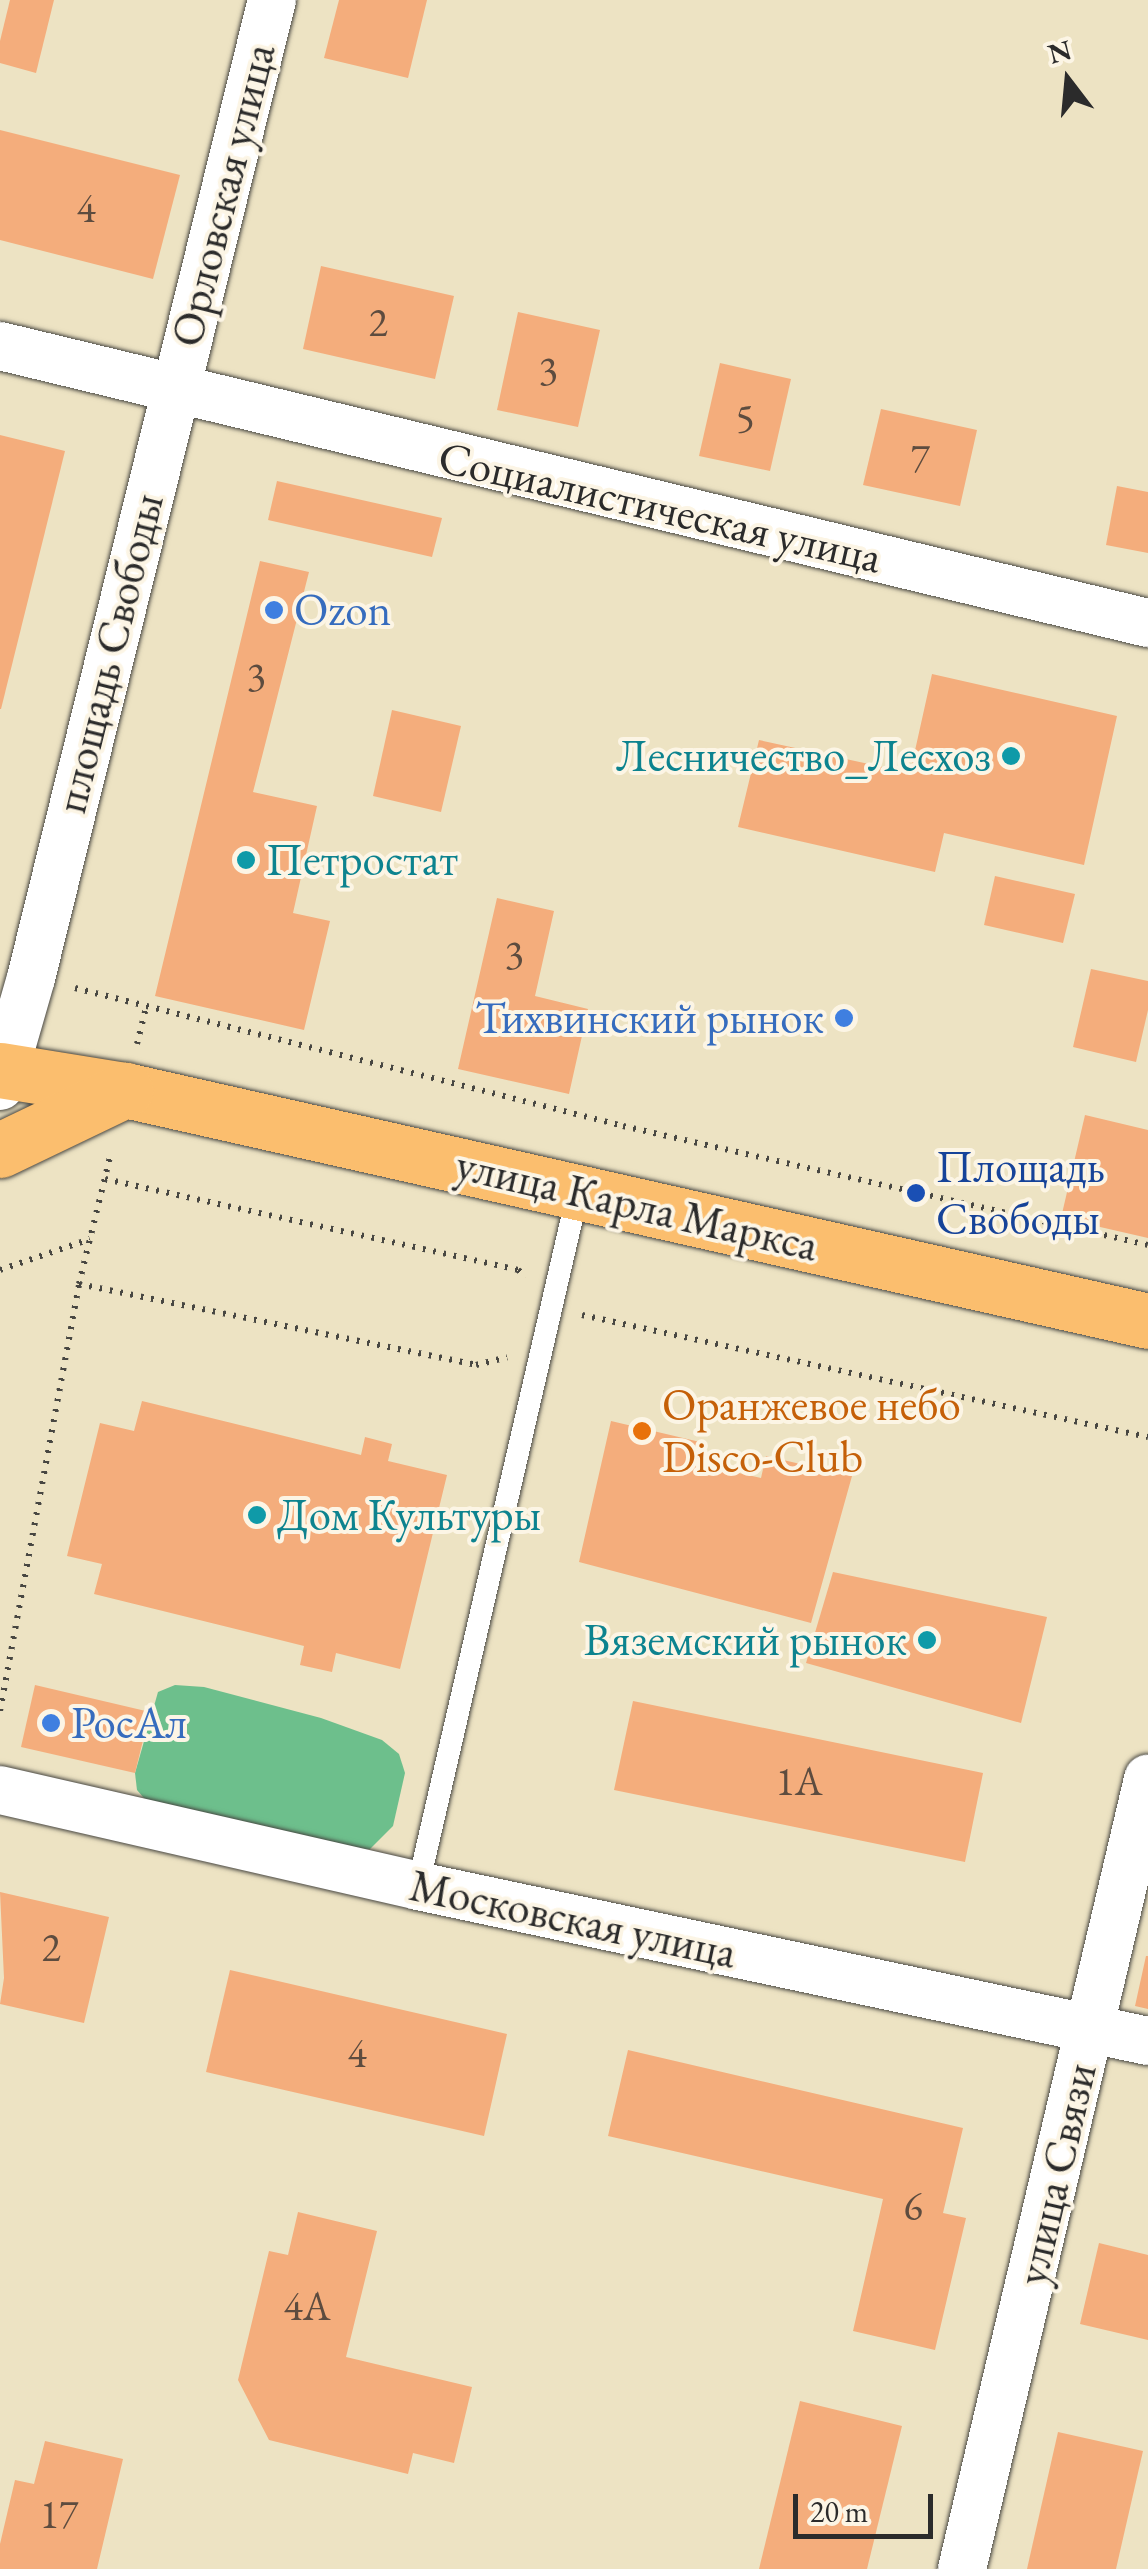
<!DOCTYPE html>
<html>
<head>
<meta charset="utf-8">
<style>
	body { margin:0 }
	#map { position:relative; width:1148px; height:2569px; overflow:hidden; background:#ede3c3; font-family:"EB Garamond",serif }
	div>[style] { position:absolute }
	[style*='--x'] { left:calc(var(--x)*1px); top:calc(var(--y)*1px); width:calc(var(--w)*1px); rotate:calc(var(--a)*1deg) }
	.forest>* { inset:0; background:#6dbf8c }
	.building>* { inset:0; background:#f4ad7c }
	.path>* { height:6px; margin-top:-3px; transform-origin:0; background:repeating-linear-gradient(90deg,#484742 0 2.5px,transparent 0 10.5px) }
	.roads { filter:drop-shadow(0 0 2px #484742) drop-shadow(0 0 2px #484742) }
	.lane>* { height:22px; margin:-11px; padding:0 11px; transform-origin:11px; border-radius:11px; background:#fff }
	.street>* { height:48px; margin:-24px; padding:0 24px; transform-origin:24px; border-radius:24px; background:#fff }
	.primary>* { height:55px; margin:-27.5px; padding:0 27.5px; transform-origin:27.5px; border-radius:27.5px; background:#fbbe6e }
	.dots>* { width:28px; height:28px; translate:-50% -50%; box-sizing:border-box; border:5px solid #fcf5e5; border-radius:50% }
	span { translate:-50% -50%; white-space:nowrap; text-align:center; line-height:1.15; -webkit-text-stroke:8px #fcf5e5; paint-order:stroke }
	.number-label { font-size:40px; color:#5d4c3f }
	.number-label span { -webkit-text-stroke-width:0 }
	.street-label { font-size:45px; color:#2b2b2b }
	.shop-label { font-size:45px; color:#366cbe }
	.left { translate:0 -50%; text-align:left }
	.right { translate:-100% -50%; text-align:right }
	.culture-label { font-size:45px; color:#0d838f }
	.transit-label { font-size:45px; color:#164399 }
	.food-label { font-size:45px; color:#c56008 }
	.north { position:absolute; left:1018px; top:30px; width:100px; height:100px; -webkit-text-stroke:8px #fcf5e5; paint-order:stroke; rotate:344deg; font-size:28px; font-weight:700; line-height:40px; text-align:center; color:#2b2b2b }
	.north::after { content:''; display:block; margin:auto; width:35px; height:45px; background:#2b2b2b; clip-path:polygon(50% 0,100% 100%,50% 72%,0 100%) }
	.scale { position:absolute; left:793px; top:2494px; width:140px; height:45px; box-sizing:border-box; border:5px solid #2b2b2b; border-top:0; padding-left:12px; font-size:30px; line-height:35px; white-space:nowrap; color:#2b2b2b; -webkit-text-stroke:8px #fcf5e5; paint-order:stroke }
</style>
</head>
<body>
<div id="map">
	<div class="forest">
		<i style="clip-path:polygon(175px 1685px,204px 1687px,321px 1718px,382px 1740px,399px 1754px,405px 1773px,393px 1826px,370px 1849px,344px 1852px,149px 1804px,137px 1790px,135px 1773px,158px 1692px)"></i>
	</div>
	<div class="building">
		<i style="clip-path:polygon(10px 0,54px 0,36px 73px,0 63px,0 41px)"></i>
		<i style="clip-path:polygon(339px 0,427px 0,408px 78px,324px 58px)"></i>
		<i style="clip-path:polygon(0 130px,180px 175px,153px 279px,0 240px)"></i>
		<i style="clip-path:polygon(321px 266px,454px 296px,435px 379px,303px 349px)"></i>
		<i style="clip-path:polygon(518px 312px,600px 330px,578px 427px,497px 410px)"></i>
		<i style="clip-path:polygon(720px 363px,791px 379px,770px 471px,699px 456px)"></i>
		<i style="clip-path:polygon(881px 409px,977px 430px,960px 506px,863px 485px)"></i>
		<i style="clip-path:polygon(0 435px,65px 451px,1px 709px,0 709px)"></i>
		<i style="clip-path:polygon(277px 481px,442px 518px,432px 557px,268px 520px)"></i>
		<i style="clip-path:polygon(1117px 486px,1148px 492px,1148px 553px,1106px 545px)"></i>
		<i style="clip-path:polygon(260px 561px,309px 572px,253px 792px,317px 806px,293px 913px,330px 921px,304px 1030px,155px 996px)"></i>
		<i style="clip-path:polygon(932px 674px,1117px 716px,1084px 865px,944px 833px,935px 872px,738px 827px,759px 740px,910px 773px)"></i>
		<i style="clip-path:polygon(392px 710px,461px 726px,441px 812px,373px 796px)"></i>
		<i style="clip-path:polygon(995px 876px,1075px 894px,1063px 943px,984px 925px)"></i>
		<i style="clip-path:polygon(497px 898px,554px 911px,535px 996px,588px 1009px,569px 1094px,458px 1069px)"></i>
		<i style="clip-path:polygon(1091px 969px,1148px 981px,1148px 1010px,1136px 1062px,1073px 1047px)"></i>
		<i style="clip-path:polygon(1085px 1115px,1148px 1130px,1148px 1238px,1061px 1218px)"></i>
		<i style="clip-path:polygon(142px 1401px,361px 1455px,365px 1437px,392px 1444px,388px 1461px,447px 1475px,400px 1669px,336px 1653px,332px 1672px,300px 1665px,304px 1646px,94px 1594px,102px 1564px,67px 1556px,100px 1423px,134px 1431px)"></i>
		<i style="clip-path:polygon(611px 1421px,700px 1442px,695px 1463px,761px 1478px,766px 1456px,852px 1476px,811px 1623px,579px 1562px)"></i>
		<i style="clip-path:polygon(833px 1572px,1047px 1617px,1021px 1723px,806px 1663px)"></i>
		<i style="clip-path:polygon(35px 1685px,150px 1712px,135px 1773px,21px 1747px)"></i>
		<i style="clip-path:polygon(633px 1701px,983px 1773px,965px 1862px,614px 1790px)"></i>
		<i style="clip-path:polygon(0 1892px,109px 1917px,84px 2023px,0 2004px,4px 1978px)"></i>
		<i style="clip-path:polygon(1146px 1956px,1148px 1956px,1148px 2009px,1135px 2006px)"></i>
		<i style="clip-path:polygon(230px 1970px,507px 2034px,484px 2136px,206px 2072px)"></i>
		<i style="clip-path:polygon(628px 2050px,963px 2128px,943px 2213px,966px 2218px,935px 2350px,853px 2331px,883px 2199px,608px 2136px)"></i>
		<i style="clip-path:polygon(298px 2212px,377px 2231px,346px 2357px,472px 2387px,454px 2463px,413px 2453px,408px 2474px,269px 2440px,238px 2380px,269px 2251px,288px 2255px)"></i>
		<i style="clip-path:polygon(1099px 2243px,1148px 2255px,1148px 2340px,1080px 2324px)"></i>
		<i style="clip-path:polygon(800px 2401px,902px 2426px,867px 2569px,759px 2569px)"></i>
		<i style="clip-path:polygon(1058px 2432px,1143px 2451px,1116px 2569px,1027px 2569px)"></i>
		<i style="clip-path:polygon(45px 2441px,123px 2459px,97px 2569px,0 2569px,0 2544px,15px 2480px,34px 2484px)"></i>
	</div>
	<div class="path">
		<i style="--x:75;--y:988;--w:565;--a:14.13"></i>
		<i style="--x:623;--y:1126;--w:538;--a:12.77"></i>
		<i style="--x:137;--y:1044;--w:41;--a:-76"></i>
		<i style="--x:105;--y:1179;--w:423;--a:12.4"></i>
		<i style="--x:518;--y:1270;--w:10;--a:37"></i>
		<i style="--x:0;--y:1270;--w:95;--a:-19"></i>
		<i style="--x:79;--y:1284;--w:405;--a:11.5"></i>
		<i style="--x:476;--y:1365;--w:32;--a:-14"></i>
		<i style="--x:582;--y:1315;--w:579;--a:12.16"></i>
		<i style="--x:0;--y:1711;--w:434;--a:-79.5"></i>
		<i style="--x:79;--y:1284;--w:135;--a:-76.3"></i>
	</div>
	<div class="roads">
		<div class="lane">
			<i style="--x:418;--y:1886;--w:712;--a:-77.02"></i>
		</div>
		<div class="street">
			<i style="--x:0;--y:346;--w:1181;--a:13.57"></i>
			<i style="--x:0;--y:1086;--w:112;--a:-74"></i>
			<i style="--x:31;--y:978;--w:1007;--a:-76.16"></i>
			<i style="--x:0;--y:1790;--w:429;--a:12.9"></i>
			<i style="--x:418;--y:1886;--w:746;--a:11.99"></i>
			<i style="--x:962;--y:2569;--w:812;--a:-76.75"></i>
		</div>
		<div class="primary">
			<i style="--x:0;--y:1070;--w:127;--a:9.1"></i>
			<i style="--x:125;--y:1090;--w:1049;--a:12.72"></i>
			<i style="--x:0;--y:1150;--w:139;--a:-25.6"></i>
		</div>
	</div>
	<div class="dots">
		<i style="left:274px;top:610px;background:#3f7fe0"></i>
		<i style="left:1011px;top:756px;background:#0f9aa8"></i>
		<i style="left:246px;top:860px;background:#0f9aa8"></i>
		<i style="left:844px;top:1018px;background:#3f7fe0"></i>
		<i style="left:916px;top:1193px;background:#1a4fb4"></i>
		<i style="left:642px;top:1431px;background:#e8710a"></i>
		<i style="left:257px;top:1515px;background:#0f9aa8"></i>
		<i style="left:927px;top:1640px;background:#0f9aa8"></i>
		<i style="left:51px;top:1723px;background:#3f7fe0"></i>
	</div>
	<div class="number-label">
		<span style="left:86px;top:208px">4</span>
		<span style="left:378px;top:322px">2</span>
		<span style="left:548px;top:370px">3</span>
		<span style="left:745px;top:418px">5</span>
		<span style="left:920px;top:458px">7</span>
		<span style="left:256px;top:676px">3</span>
		<span style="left:514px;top:954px">3</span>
		<span style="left:799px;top:1781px">1А</span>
		<span style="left:51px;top:1947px">2</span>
		<span style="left:357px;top:2053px">4</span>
		<span style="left:913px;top:2206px">6</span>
		<span style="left:307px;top:2306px">4А</span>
		<span style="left:59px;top:2514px">17</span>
	</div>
	<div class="street-label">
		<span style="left:223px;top:195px;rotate:-76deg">Орловская улица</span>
		<span style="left:660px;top:507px;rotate:13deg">Социалистическая улица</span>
		<span style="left:109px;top:653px;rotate:-76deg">площадь Свободы</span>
		<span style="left:637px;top:1205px;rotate:13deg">улица Карла Маркса</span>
		<span style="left:573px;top:1919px;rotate:12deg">Московская улица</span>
		<span style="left:1056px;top:2174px;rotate:-77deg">улица Связи</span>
	</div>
	<div class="shop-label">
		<span class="left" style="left:294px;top:610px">Ozon</span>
		<span class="right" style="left:824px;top:1018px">Тихвинский рынок</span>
		<span class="left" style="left:71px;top:1723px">РосАл</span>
	</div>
	<div class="culture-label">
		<span class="right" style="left:991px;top:756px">Лесничество_Лесхоз</span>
		<span class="left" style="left:266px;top:860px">Петростат</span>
		<span class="left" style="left:277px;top:1515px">Дом Культуры</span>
		<span class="right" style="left:907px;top:1640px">Вяземский рынок</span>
	</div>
	<div class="transit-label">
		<span class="left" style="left:936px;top:1193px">Площадь<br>Свободы</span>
	</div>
	<div class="food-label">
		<span class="left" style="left:662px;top:1431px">Оранжевое небо<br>Disco-Club</span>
	</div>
	<div class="north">N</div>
	<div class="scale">20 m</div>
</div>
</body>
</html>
